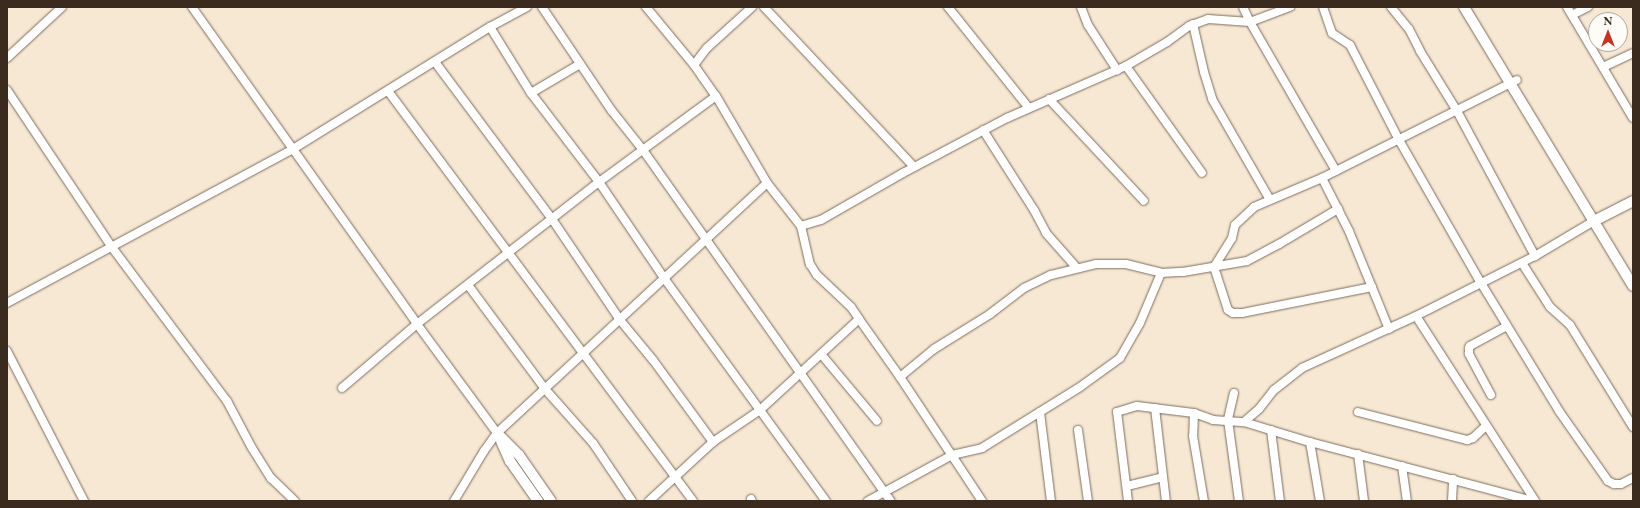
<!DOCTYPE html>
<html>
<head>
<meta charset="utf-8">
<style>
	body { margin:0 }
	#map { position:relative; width:1640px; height:508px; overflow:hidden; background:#f7e8d3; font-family:"EB Garamond",serif }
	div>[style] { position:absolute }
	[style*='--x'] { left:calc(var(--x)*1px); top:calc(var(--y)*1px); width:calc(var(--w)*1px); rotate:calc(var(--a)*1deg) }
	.roads { filter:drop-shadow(0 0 1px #7d6c5d) drop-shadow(0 0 1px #7d6c5d) }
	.minor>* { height:8px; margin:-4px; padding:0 4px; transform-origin:4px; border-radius:4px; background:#fff }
	.major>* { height:10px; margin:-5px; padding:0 5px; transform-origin:5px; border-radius:5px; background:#fff }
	span { translate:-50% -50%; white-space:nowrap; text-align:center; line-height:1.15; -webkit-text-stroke:3px #fdfcf7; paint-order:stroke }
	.frame { position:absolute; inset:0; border:8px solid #3b2a1e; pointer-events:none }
	.north { position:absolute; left:1588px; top:12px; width:40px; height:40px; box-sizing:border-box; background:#fdfcf7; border:1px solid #afa8a0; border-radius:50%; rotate:0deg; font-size:11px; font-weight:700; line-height:16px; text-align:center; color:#3b2a1e }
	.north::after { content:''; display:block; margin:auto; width:14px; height:18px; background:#c8321e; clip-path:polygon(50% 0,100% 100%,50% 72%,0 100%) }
</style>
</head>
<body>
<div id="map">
	<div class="roads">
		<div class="minor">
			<i style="--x:192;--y:7;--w:389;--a:54.6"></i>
			<i style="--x:417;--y:324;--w:135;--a:53.7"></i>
			<i style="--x:542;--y:7;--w:125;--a:56.1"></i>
			<i style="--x:612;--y:111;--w:50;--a:51.5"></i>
			<i style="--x:643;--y:150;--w:430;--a:54.8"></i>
			<i style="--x:646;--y:7;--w:75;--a:50.4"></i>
			<i style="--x:694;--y:65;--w:38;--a:55"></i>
			<i style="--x:716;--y:96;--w:101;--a:59.6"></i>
			<i style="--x:767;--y:183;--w:55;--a:51.7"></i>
			<i style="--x:801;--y:226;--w:39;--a:77"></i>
			<i style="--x:810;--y:264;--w:13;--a:58"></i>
			<i style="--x:817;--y:275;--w:47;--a:43.3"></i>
			<i style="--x:851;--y:307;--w:14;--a:56"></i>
			<i style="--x:859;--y:319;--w:71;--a:54.7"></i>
			<i style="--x:900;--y:377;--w:149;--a:56.5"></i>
			<i style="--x:764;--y:7;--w:219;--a:46.8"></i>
			<i style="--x:948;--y:7;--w:129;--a:51.3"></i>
			<i style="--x:1081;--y:7;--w:19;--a:69"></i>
			<i style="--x:1088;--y:25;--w:54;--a:57.2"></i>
			<i style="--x:1243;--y:7;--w:17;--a:65"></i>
			<i style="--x:1250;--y:22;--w:172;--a:60"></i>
			<i style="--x:1323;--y:7;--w:28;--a:71"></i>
			<i style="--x:1332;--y:33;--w:22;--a:34"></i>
			<i style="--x:1350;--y:45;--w:107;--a:62.7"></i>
			<i style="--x:1399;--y:140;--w:165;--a:60.2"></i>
			<i style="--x:1481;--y:283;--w:150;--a:58.6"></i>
			<i style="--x:1559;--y:411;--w:85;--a:55"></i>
			<i style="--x:1608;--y:481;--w:7;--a:27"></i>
			<i style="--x:1614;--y:484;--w:7;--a:0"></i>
			<i style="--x:1621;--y:484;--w:13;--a:-27"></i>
			<i style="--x:1391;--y:7;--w:28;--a:51"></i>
			<i style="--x:1409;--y:29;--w:25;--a:63"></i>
			<i style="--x:1420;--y:51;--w:70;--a:58.3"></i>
			<i style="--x:1457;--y:111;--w:165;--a:61.7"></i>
			<i style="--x:1567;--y:7;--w:129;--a:59.3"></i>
			<i style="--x:1572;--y:15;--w:18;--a:-27"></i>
			<i style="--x:1193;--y:24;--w:49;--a:77.1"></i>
			<i style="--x:1204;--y:72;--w:28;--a:73"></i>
			<i style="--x:1212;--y:99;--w:116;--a:60.1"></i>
			<i style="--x:490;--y:27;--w:78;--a:58.2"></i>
			<i style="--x:531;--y:93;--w:112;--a:52.6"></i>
			<i style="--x:599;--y:182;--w:116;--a:55.9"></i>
			<i style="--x:664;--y:278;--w:276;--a:54"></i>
			<i style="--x:7;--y:58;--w:75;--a:-42.8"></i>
			<i style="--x:435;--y:62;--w:196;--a:53.3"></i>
			<i style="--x:552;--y:219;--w:122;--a:56"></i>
			<i style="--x:620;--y:320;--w:52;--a:50.5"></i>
			<i style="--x:653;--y:360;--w:102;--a:53.8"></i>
			<i style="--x:694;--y:65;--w:21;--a:-53"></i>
			<i style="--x:707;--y:48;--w:61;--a:-42.3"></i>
			<i style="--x:1126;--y:66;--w:131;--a:54.6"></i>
			<i style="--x:1603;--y:67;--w:33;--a:-25"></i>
			<i style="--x:7;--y:90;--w:187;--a:56.3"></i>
			<i style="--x:111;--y:246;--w:194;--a:53.2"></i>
			<i style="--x:227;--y:401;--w:53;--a:62"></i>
			<i style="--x:252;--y:448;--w:36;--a:58"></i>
			<i style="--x:271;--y:478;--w:33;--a:44"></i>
			<i style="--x:388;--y:91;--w:511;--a:53.35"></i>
			<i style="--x:531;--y:93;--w:57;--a:-30.6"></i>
			<i style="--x:1049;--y:99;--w:139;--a:47"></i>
			<i style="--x:983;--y:130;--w:95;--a:57.5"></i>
			<i style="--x:1034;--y:210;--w:26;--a:62"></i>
			<i style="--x:1046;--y:233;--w:45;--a:48.6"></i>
			<i style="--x:1322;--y:178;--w:59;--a:63"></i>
			<i style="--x:1349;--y:231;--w:106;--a:67.8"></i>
			<i style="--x:801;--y:226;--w:21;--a:-17"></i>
			<i style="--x:821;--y:220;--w:95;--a:-29.8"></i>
			<i style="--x:903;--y:173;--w:118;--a:-27.9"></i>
			<i style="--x:1007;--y:118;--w:130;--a:-23.6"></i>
			<i style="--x:1126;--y:66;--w:48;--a:-30.3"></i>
			<i style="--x:1167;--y:42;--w:27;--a:-36"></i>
			<i style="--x:1189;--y:26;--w:20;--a:-20"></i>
			<i style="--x:1208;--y:19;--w:42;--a:4.1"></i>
			<i style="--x:1250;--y:22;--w:43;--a:-20.6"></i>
			<i style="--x:1522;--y:263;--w:52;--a:57.5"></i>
			<i style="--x:1550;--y:307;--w:27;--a:42"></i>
			<i style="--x:1570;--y:325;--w:120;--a:58.3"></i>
			<i style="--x:468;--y:285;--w:129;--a:53.5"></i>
			<i style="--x:545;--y:389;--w:72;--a:48.4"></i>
			<i style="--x:593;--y:443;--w:70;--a:56.1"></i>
			<i style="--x:1372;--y:287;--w:133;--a:168.7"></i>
			<i style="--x:1242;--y:313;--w:9;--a:180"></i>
			<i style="--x:1233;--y:313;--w:6;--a:-149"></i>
			<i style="--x:1228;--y:310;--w:45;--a:-108"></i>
			<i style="--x:1214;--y:267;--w:34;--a:-58"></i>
			<i style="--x:1232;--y:238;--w:13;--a:-77"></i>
			<i style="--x:1235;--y:225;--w:26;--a:-43"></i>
			<i style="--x:1254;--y:207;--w:74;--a:-23.1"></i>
			<i style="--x:1322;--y:178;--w:218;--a:-26.7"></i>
			<i style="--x:7;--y:303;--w:325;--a:-28.3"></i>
			<i style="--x:293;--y:149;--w:232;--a:-31.8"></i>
			<i style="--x:490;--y:27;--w:42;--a:-28.4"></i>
			<i style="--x:1416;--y:316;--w:220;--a:57.2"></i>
			<i style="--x:7;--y:351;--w:169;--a:62.8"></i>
			<i style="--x:821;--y:354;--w:87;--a:50.1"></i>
			<i style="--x:900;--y:377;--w:44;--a:-39.5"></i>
			<i style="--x:934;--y:349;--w:66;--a:-32"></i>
			<i style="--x:990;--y:314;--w:43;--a:-37.4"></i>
			<i style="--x:1024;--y:288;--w:30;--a:-26"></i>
			<i style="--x:1051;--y:275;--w:46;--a:-13.7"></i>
			<i style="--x:1096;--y:264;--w:30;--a:0"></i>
			<i style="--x:1126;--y:264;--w:36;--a:14"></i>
			<i style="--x:1161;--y:273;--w:22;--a:-3"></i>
			<i style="--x:1183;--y:272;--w:65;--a:-9.8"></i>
			<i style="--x:1247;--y:261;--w:36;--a:-28"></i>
			<i style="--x:1279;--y:244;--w:69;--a:-30.7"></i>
			<i style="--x:342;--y:388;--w:99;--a:-40.5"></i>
			<i style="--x:417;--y:324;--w:231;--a:-38"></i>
			<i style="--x:599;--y:182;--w:145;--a:-36.3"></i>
			<i style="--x:1234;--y:393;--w:28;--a:103"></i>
			<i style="--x:1228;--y:420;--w:82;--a:82.3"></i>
			<i style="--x:1491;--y:395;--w:47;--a:-118.2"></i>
			<i style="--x:1469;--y:354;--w:6;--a:-90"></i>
			<i style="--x:1469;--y:348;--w:2;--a:-63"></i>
			<i style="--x:1470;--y:346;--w:42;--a:-28.4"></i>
			<i style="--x:1155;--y:408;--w:94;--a:83.3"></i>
			<i style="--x:1040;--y:412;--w:90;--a:83"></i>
			<i style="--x:1358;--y:412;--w:113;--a:14.4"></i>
			<i style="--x:1467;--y:440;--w:6;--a:-18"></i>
			<i style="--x:1473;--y:438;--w:18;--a:-43"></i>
			<i style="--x:1194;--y:413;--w:23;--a:92"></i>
			<i style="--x:1193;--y:436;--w:66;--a:80.4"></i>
			<i style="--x:1244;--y:422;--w:69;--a:16.9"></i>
			<i style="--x:1310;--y:442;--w:232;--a:14.8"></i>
			<i style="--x:1078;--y:430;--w:72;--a:82"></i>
			<i style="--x:1271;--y:430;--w:72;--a:82.8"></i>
			<i style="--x:1310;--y:442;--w:60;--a:80.4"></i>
			<i style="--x:1358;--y:454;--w:47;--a:82.7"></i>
			<i style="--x:1402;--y:466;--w:35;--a:82"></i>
			<i style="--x:1127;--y:486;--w:37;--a:-14"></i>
			<i style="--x:751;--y:499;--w:2;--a:63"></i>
			<i style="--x:454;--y:501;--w:58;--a:-59"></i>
			<i style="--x:484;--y:451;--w:22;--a:-54"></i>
			<i style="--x:497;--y:433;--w:368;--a:-42.8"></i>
			<i style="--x:649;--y:501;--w:87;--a:-42.7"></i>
			<i style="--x:713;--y:442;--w:57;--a:-34.2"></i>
			<i style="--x:760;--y:410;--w:134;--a:-42.6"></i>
			<i style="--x:868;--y:501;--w:96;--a:-28.7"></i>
			<i style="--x:952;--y:455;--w:31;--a:-13"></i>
			<i style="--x:982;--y:448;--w:115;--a:-31.9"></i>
			<i style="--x:1080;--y:387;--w:49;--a:-35.9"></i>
			<i style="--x:1120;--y:358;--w:40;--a:-60.3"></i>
			<i style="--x:1140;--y:323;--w:54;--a:-67.2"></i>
			<i style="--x:1128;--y:501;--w:90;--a:-97"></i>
			<i style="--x:1117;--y:412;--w:21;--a:-17"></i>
			<i style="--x:1137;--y:406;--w:57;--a:7"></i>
			<i style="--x:1194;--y:413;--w:20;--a:20"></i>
			<i style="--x:1213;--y:420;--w:31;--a:4"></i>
			<i style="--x:1244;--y:422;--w:20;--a:-41"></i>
			<i style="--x:1259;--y:409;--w:24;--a:-52"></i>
			<i style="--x:1274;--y:390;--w:36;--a:-38"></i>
			<i style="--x:1302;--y:368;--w:125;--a:-24.5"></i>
			<i style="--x:1416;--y:316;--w:133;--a:-26.8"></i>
			<i style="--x:1535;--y:256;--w:69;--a:-30.7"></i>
			<i style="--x:1452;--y:501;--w:22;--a:-87"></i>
		</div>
		<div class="major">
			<i style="--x:1464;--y:7;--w:326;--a:58.8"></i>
			<i style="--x:1594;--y:221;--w:44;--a:-27.1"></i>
			<i style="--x:497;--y:433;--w:31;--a:45"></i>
			<i style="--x:519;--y:455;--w:56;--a:55.2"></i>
			<i style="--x:501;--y:441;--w:22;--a:66"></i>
			<i style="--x:510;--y:461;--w:49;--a:55"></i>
		</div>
	</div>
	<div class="frame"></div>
	<div class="north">N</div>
</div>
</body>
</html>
